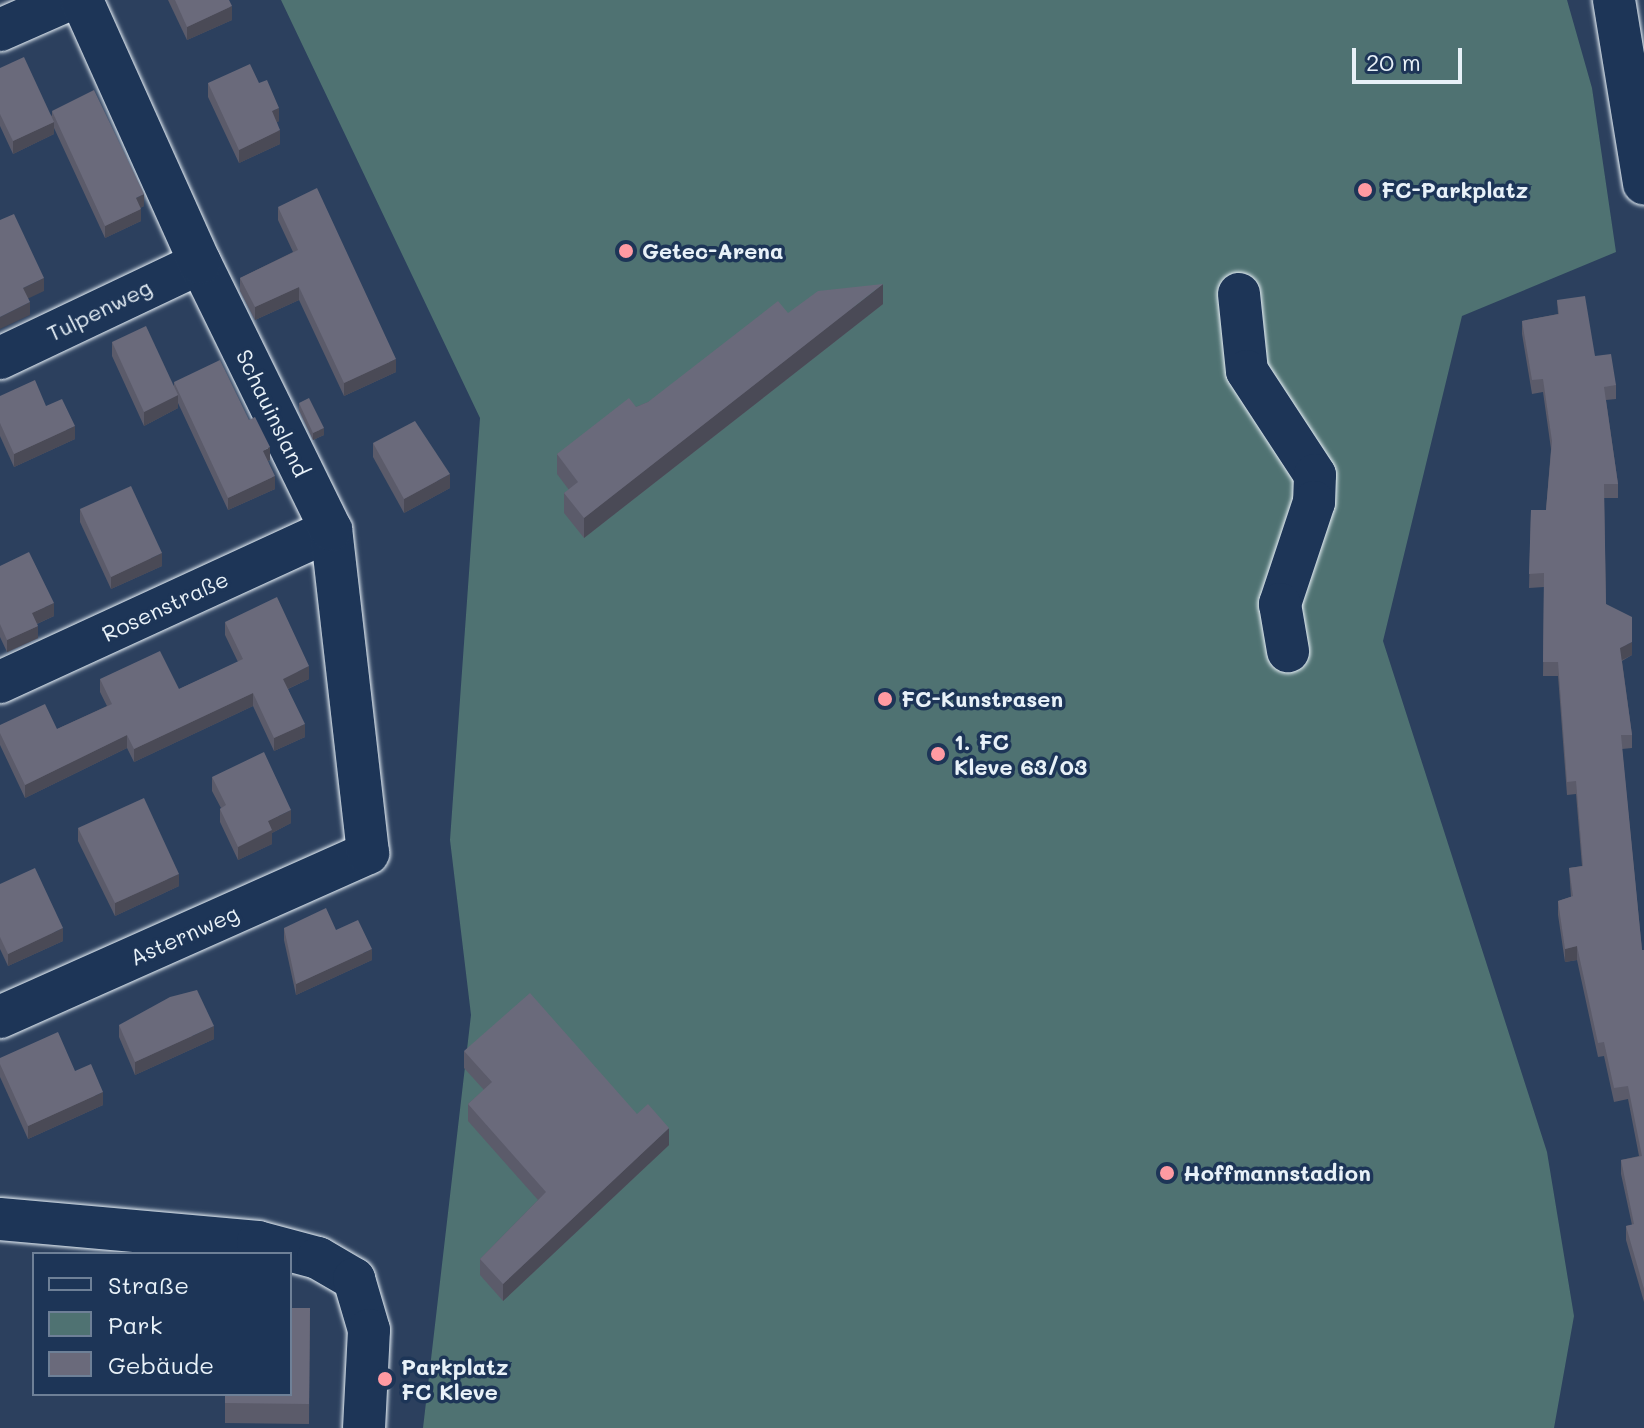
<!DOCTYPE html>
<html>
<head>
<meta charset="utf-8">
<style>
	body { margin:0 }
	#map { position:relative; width:1644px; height:1428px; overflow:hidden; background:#2c405e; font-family:Mali,sans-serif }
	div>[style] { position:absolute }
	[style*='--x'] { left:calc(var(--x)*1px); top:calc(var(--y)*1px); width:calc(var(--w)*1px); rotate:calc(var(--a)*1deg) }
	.green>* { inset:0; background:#4f7272 }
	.roads { filter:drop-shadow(0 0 2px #e8f1f8) drop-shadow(0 0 2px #e8f1f8) }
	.minor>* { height:42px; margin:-21px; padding:0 21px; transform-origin:21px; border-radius:21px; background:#1d3557 }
	.wall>* { inset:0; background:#5b5b6a }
	.shaded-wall>* { inset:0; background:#4a4a56 }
	.building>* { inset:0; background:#6a6a7b }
	.dots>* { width:22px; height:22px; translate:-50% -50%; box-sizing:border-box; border:4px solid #1d3557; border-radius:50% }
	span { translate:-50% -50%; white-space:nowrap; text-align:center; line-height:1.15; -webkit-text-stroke:7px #1d3557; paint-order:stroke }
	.poi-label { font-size:22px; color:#e8f1f8; font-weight:700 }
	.left { translate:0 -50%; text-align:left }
	.street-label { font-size:22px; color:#e8f1f8 }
	.legend { position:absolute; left:32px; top:1252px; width:260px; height:144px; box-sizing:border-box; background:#1d3557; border:2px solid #6e8097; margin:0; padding:10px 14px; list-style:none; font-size:24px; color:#e8f1f8 }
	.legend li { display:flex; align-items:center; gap:16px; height:40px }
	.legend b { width:40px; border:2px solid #6e8097 }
	.scale { position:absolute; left:1352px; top:48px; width:110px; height:36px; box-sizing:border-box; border:4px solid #e8f1f8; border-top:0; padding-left:10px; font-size:24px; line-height:28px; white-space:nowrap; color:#e8f1f8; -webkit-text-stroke:6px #1d3557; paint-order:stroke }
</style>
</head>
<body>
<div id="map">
	<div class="green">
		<i style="clip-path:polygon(281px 0,1567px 0,1592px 88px,1616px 252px,1462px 316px,1383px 641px,1547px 1152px,1574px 1316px,1554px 1428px,423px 1428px,471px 1015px,450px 840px,480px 418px)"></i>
	</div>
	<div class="roads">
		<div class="minor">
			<i style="--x:1614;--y:0;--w:186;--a:80.7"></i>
			<i style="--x:0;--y:30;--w:74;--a:-23.8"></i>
			<i style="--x:1239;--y:294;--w:77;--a:84.1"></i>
			<i style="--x:1247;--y:371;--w:124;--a:56.8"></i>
			<i style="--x:1315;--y:475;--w:27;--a:92"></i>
			<i style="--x:1314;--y:502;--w:108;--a:108.4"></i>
			<i style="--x:1280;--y:604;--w:48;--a:80.3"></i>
			<i style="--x:0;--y:358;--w:221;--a:-25.4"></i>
			<i style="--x:0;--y:682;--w:364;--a:-24.7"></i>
			<i style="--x:0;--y:1017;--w:403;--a:-24"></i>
			<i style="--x:368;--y:853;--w:325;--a:-96.5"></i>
			<i style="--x:331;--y:530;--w:297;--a:-116.1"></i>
			<i style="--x:200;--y:263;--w:288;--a:-114.2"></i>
			<i style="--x:0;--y:1219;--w:259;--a:5.1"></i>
			<i style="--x:258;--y:1242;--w:62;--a:14.9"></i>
			<i style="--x:318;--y:1258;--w:42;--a:30.3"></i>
			<i style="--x:354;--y:1279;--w:53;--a:73.6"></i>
			<i style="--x:369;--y:1330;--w:98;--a:92.9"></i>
		</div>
	</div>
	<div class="wall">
		<i style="clip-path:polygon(168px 0,229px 0,232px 20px,187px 40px)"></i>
		<i style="clip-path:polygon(0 68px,52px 116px,52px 111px,144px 206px,140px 208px,141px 221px,105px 238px,54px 128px,54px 134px,13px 154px,0 126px)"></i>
		<i style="clip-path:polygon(208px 83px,259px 83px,279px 121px,277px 122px,280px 144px,239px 163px,208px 97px)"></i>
		<i style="clip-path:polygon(278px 207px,396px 372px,344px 396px,299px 300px,255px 320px,240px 291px,240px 278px,293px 252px,278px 220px)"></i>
		<i style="clip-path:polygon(1557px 300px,1595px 356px,1616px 385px,1616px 399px,1606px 400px,1618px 484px,1618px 498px,1604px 498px,1606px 604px,1632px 655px,1622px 661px,1632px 735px,1632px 748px,1622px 749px,1642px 950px,1644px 950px,1644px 1302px,1626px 1240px,1626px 1226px,1632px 1225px,1621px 1174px,1621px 1160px,1639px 1156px,1628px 1099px,1614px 1102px,1604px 1056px,1598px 1057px,1577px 960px,1565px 962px,1558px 915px,1558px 901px,1571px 897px,1569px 868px,1582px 866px,1576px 794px,1567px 795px,1558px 676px,1543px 676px,1544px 587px,1529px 588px,1531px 510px,1546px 510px,1551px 449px,1543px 392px,1532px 394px,1522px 334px,1522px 321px,1558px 314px)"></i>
		<i style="clip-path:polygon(883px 304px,584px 538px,564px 513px,564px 493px,569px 490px,557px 474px,557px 454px,636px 407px,648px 402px,788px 313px)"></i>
		<i style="clip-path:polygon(112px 342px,174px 386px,174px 382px,249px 420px,270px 460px,268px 461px,275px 489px,228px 510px,178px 403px,178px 408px,144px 426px,112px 356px)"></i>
		<i style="clip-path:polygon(0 396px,46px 406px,75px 439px,14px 467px,0 436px)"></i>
		<i style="clip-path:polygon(299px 403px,324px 435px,313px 440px,299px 410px)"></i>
		<i style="clip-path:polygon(373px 443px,450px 488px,404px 513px,373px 457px)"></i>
		<i style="clip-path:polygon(80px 509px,162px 566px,111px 589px,80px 522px)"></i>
		<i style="clip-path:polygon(0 566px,54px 616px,37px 624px,38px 638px,7px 652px,0 637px)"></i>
		<i style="clip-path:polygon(225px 622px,309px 679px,288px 689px,305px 737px,274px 751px,253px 706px,134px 762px,127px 748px,25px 798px,0 745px,0 725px,57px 729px,107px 706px,100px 692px,100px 679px,179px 689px,238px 662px,225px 635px)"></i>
		<i style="clip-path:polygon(212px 777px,291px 823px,272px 833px,272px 844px,238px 860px,220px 822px,220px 809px,221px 808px,212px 791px)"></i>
		<i style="clip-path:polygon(78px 828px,179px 886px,115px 916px,78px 841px)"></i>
		<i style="clip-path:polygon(0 884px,63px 941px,8px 966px,0 949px)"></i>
		<i style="clip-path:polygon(284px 928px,336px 930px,372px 960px,296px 995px,284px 940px)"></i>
		<i style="clip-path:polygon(119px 1025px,214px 1039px,135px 1075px,119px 1037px)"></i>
		<i style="clip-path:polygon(464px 1051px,637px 1114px,669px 1145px,503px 1301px,480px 1275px,480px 1259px,538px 1200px,468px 1121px,468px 1104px,484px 1090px,464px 1068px)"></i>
		<i style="clip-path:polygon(0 1058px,75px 1071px,103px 1105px,28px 1139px,0 1077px)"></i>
		<i style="clip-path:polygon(310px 1308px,309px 1424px,225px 1423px,225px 1394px)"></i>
	</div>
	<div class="shaded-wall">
		<i style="clip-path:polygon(232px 6px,232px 20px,187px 40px,187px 27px)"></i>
		<i style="clip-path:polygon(279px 108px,279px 121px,272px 125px,272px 111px)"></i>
		<i style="clip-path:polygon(54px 122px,54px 134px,13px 154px,13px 141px)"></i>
		<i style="clip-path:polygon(280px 130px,280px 144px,239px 163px,239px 150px)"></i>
		<i style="clip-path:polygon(144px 194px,144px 206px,136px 210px,136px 198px)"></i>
		<i style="clip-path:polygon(141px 209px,141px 221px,105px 238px,105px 226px)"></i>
		<i style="clip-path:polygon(44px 278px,44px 291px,23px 301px,23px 288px)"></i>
		<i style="clip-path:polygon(883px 284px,883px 304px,584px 538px,584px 518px)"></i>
		<i style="clip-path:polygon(299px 287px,299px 300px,255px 320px,255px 307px)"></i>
		<i style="clip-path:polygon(30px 302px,30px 315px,0 329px,0 317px)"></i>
		<i style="clip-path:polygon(396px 359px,396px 372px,344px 396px,344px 383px)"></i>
		<i style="clip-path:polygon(178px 395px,178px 408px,144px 426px,144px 412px)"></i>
		<i style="clip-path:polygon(75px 426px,75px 439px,14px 467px,14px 454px)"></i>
		<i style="clip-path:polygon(324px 428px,324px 435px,313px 440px,313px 433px)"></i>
		<i style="clip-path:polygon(270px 447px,270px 460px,263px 463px,263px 451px)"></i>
		<i style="clip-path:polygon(450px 474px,450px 488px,404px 513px,404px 499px)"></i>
		<i style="clip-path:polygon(275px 476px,275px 489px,228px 510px,228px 498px)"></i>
		<i style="clip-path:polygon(162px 553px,162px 566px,111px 589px,111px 577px)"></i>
		<i style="clip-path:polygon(54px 603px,54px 616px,32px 626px,32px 613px)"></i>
		<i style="clip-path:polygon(38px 626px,38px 638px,7px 652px,7px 640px)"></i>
		<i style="clip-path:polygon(1632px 642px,1632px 655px,1620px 661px,1620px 648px)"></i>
		<i style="clip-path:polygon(309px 666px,309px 679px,283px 691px,283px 679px)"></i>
		<i style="clip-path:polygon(253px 693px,253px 706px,134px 762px,134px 749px)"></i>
		<i style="clip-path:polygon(305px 724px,305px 737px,274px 751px,274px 738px)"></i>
		<i style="clip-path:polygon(127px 735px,127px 748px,25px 798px,25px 785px)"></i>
		<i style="clip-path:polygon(291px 810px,291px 823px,272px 833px,272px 844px,238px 860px,238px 847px,268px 821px)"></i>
		<i style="clip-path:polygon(179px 874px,179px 886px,115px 916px,115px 903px)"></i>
		<i style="clip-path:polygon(63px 928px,63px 941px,8px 966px,8px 954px)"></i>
		<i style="clip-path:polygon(1577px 946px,1577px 960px,1565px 962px,1565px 949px)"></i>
		<i style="clip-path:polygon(372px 949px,372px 960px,296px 995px,296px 984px)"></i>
		<i style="clip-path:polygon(214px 1026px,214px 1039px,135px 1075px,135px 1062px)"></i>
		<i style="clip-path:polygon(103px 1092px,103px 1105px,28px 1139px,28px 1126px)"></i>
		<i style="clip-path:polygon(669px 1128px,669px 1145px,503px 1301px,503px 1284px)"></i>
	</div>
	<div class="building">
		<i style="clip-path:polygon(175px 0,229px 0,232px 6px,187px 27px)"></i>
		<i style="clip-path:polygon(24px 57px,54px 122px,13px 141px,0 114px,0 68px)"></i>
		<i style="clip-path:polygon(250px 64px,259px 83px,267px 80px,279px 108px,272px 111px,280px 130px,239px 150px,208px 83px)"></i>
		<i style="clip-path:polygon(94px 90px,144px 194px,136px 198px,141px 209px,105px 226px,52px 111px)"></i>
		<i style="clip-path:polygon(317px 188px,396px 359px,344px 383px,299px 287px,255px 307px,240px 278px,298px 250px,278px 207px)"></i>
		<i style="clip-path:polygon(14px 214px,44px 278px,23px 288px,30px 302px,0 317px,0 220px)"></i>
		<i style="clip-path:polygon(883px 284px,584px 518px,564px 493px,578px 482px,557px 454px,629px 398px,636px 407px,648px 402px,778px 301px,788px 313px,818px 291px)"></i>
		<i style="clip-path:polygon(1585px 296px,1595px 356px,1611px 354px,1616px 385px,1604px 387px,1618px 484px,1604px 484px,1606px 604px,1632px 617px,1632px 642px,1620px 648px,1632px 735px,1621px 735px,1642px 950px,1644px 950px,1644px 1289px,1626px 1226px,1634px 1224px,1621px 1160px,1642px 1156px,1628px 1086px,1614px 1088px,1604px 1042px,1598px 1043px,1577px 946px,1565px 949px,1558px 901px,1573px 896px,1569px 868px,1583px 866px,1576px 781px,1567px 782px,1558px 662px,1543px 662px,1544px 573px,1529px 574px,1531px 510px,1546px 510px,1552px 441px,1543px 379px,1532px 380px,1522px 321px,1559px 314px,1557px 300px)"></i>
		<i style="clip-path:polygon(146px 326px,178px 395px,144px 412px,112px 342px)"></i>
		<i style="clip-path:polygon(220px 360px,249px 420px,255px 417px,270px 447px,263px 451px,275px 476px,228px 498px,174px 382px)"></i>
		<i style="clip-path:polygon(35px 380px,46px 406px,62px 399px,75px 426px,14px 454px,0 423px,0 396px)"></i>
		<i style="clip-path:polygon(309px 398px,324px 428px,313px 433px,299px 403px)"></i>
		<i style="clip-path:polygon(415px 421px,450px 474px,404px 499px,373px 443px)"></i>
		<i style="clip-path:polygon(131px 486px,162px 553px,111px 577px,80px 509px)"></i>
		<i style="clip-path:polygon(29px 552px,54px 603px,32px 613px,38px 626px,7px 640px,0 624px,0 566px)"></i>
		<i style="clip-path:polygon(277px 597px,309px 666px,283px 679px,305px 724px,274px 738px,253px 693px,134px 749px,127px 735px,25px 785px,0 733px,0 725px,45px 704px,57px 729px,112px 704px,100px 679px,160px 651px,179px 689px,243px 659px,225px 622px)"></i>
		<i style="clip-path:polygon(264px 752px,291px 810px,268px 821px,272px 830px,238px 847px,220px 809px,226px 805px,212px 777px)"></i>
		<i style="clip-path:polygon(144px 798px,179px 874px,115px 903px,78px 828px)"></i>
		<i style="clip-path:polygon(35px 868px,63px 928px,8px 954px,0 937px,0 884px)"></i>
		<i style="clip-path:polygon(326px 908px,336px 930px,358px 920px,372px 949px,296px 984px,284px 928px)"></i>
		<i style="clip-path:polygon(197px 990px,214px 1026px,135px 1062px,119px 1025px,170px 997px)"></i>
		<i style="clip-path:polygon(530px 993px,637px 1114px,648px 1104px,669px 1128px,503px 1284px,480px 1259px,546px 1192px,468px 1104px,492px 1082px,464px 1051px)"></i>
		<i style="clip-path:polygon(58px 1032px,75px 1071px,91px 1064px,103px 1092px,28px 1126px,0 1064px,0 1058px)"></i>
		<i style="clip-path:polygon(290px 1308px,310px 1308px,309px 1404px,225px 1403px,225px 1394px,290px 1394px)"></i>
	</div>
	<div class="dots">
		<i style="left:1365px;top:190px;background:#ff9aa2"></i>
		<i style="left:626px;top:251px;background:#ff9aa2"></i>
		<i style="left:885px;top:699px;background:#ff9aa2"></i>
		<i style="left:938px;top:754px;background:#ff9aa2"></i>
		<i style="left:1167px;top:1173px;background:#ff9aa2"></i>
		<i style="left:385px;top:1379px;background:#ff9aa2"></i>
	</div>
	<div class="poi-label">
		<span class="left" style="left:1381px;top:190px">FC-Parkplatz</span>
		<span class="left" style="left:642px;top:251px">Getec-Arena</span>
		<span class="left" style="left:901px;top:699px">FC-Kunstrasen</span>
		<span class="left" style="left:954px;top:754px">1. FC<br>Kleve 63/03</span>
		<span class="left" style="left:1183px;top:1173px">Hoffmannstadion</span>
		<span class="left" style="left:401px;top:1379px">Parkplatz<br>FC Kleve</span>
	</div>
	<div class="street-label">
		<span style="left:99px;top:310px;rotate:-26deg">Tulpenweg</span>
		<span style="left:273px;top:413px;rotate:64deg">Schauinsland</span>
		<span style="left:165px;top:606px;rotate:-25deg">Rosenstraße</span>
		<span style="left:184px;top:935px;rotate:-24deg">Asternweg</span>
	</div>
	<ul class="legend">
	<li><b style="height:10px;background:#1d3557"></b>Straße</li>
	<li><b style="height:22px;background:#4f7272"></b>Park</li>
	<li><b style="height:22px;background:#6a6a7b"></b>Gebäude</li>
	</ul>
	<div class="scale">20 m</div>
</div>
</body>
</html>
